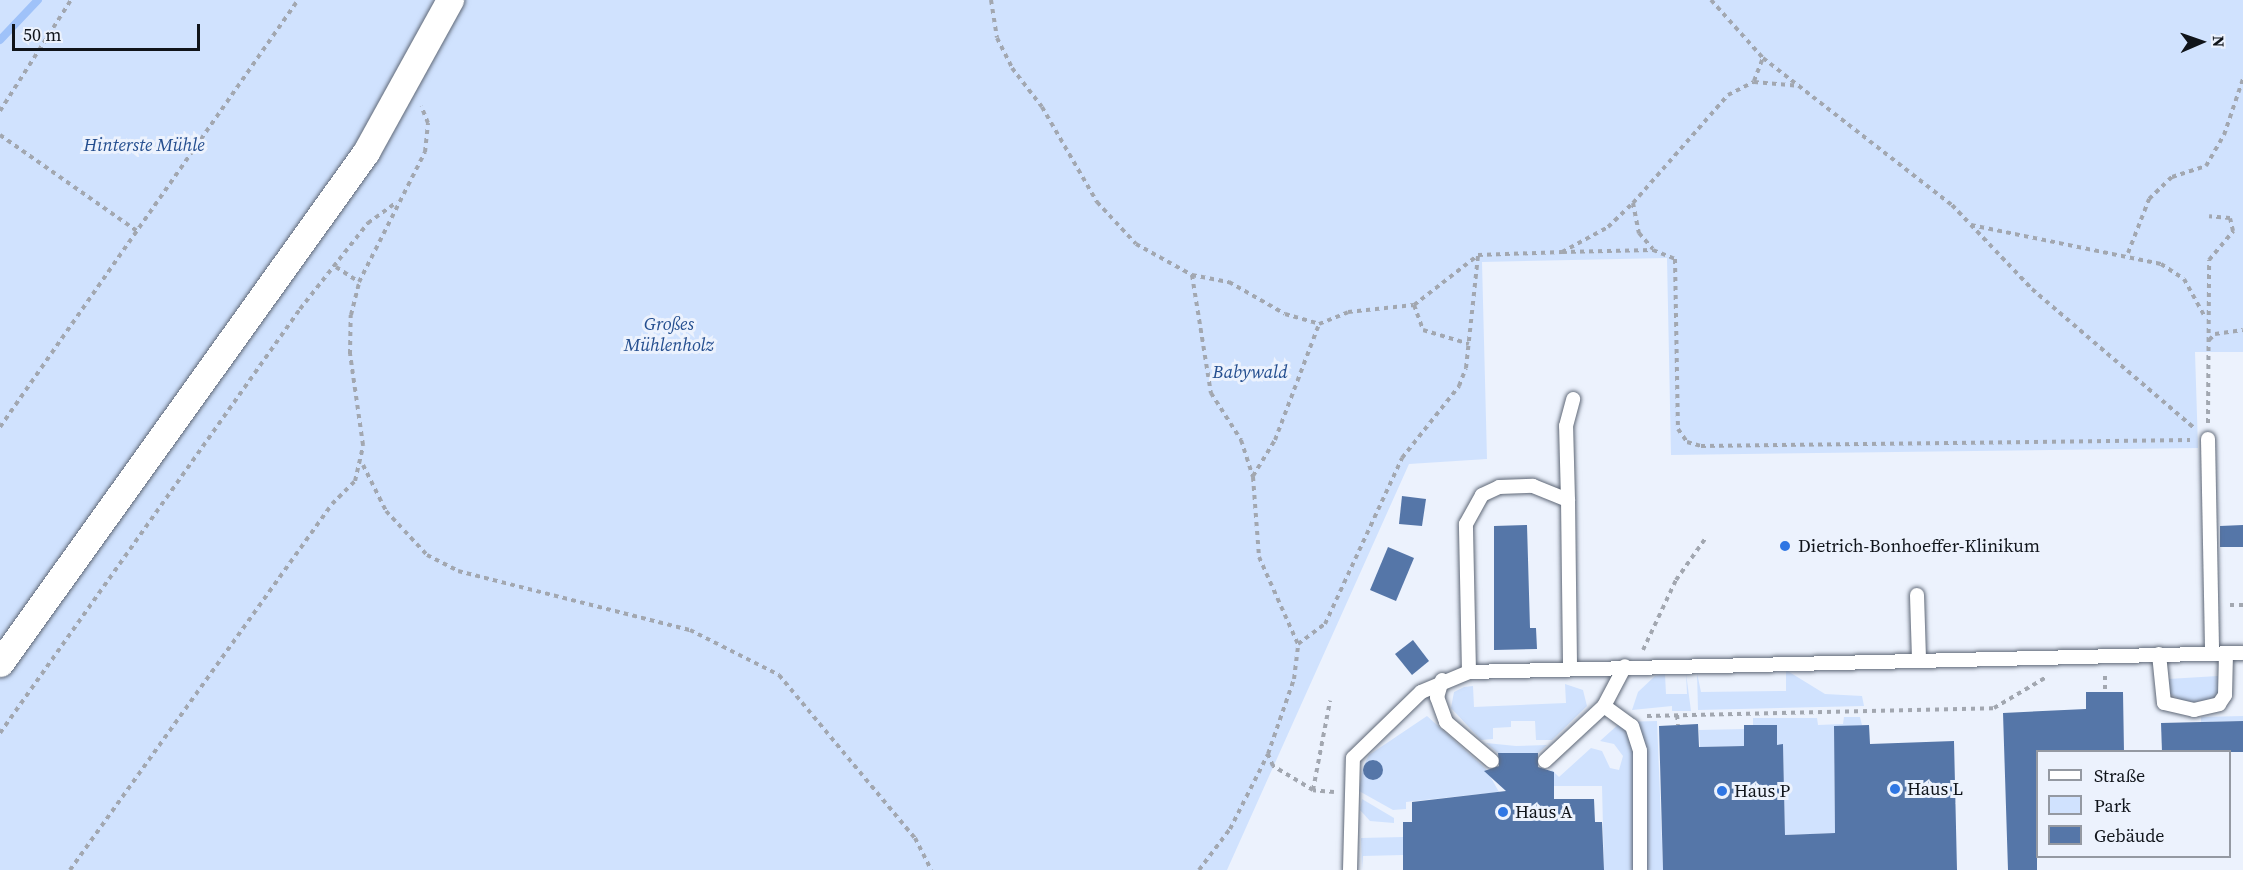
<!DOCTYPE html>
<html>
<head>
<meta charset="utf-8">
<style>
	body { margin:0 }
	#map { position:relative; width:2243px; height:870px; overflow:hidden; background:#ecf2fd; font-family:"Source Serif 4",serif }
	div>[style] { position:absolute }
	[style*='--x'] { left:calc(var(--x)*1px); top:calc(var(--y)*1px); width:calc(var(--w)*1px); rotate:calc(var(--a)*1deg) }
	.green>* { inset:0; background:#d0e2fe }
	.stream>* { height:8px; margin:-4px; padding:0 4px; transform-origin:4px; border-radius:4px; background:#9fc2f9 }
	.building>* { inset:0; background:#5576a8 }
	.round { border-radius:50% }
	.path>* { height:4px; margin-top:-2px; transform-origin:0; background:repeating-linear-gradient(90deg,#a2a7b0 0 4.5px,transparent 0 9px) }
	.roads { filter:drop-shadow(0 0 2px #5e6776) drop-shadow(0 0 2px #5e6776) }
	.service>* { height:14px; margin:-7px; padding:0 7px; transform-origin:7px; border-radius:7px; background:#fff }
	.minor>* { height:27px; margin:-13.5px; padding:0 13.5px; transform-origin:13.5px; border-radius:13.5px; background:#fff }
	.dots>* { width:16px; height:16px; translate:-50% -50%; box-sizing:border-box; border:3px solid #ecf2fd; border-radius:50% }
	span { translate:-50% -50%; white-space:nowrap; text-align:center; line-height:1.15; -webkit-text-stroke:6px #ecf2fd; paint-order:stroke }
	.park-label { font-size:18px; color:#244e8f; font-style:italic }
	.poi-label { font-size:18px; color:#10141a }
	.left { translate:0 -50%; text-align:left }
	.legend { position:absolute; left:2036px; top:750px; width:195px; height:108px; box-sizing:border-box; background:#ecf2fd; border:2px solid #9499a2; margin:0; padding:8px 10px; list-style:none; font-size:18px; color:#10141a }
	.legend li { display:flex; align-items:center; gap:12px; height:30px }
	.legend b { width:30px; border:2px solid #9499a2 }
	.north { position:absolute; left:2171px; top:12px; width:60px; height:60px; -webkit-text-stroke:4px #ecf2fd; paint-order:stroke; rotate:88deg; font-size:16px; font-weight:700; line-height:24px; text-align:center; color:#10141a }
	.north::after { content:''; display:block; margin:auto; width:21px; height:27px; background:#10141a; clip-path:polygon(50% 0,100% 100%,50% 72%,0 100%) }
	.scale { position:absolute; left:12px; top:24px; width:188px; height:27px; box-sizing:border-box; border:3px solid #10141a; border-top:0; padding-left:8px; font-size:18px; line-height:21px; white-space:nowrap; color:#10141a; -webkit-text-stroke:4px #ecf2fd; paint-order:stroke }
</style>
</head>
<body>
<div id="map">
	<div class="green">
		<i style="clip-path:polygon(0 0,2243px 0,2243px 352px,2195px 352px,2198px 448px,1671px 455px,1667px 258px,1482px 262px,1487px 459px,1409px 464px,1227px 870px,0 870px)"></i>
		<i style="clip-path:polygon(1786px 670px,1825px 694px,1862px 696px,1864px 706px,1698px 710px,1697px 673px,1701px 692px,1786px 691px)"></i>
		<i style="clip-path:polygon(1686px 673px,1691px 711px,1672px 711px,1672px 706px,1632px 710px,1638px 692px,1655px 676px,1665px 674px,1666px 694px,1687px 694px)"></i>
		<i style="clip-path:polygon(2218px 676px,2220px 690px,2212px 700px,2187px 703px,2168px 693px,2168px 679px)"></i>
		<i style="clip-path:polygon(1565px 684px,1583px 690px,1587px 706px,1552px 740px,1536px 740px,1535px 721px,1511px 721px,1511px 727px,1493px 728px,1493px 739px,1481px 740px,1451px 708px,1454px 692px,1464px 687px,1473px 686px,1474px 707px,1566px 703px)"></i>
		<i style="clip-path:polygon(1427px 716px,1486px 769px,1499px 792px,1406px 802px,1406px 809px,1393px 810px,1359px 791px,1363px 767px,1372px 780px,1383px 771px,1375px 760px,1364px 765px,1369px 755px)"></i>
		<i style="clip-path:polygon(2243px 716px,2243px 721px,2201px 722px,2201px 717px)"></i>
		<i style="clip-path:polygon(1844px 717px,1860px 717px,1862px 725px,1834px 727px,1835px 833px,1785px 835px,1783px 745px,1777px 745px,1776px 725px,1753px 725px,1753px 718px,1817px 718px,1818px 725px,1843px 724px)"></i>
		<i style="clip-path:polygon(1657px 721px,1663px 870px,1604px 870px,1602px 786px,1536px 786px,1552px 770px,1559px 777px,1591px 748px,1602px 751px,1610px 768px,1619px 770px,1623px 756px,1614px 744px,1600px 741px,1621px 722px)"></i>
		<i style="clip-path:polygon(1744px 729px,1744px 746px,1700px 747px,1699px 730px)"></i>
		<i style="clip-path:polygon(1486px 743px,1516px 746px,1547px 745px,1538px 753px,1498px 753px)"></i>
		<i style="clip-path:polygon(1362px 799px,1394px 818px,1394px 823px,1370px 821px,1360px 810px)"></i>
		<i style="clip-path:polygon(1403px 837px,1403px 855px,1363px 856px,1362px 870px,1361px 838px)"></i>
	</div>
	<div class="stream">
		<i style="--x:0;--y:40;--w:55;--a:-46.5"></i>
	</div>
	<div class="building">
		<i style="clip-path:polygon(1402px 496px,1426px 499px,1422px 526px,1399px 524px)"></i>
		<i style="clip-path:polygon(1527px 525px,1530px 628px,1536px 628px,1537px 649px,1494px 650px,1494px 526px)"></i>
		<i style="clip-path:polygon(2243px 525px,2243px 547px,2220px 547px,2220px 526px)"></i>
		<i style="clip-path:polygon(1388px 547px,1414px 558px,1396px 601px,1370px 590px)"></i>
		<i style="clip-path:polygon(1413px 640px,1429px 661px,1412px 675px,1395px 654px)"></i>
		<i style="clip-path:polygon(2086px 692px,2123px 692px,2124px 752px,2037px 752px,2037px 870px,2008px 870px,2003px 713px,2086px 709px)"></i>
		<i style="clip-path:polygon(2243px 721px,2243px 752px,2162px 752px,2161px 723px)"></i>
		<i style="clip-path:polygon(1698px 724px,1699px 747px,1744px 746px,1744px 725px,1777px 725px,1777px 745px,1783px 744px,1785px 835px,1835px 833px,1834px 726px,1869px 725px,1870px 744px,1954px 741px,1957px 870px,1663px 870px,1659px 726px)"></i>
		<i style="clip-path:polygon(1498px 753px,1538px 753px,1538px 767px,1554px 772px,1554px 799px,1594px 799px,1595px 822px,1602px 822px,1604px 870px,1403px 870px,1403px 822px,1412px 822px,1412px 802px,1506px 791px,1484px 771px,1499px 766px)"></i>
		<i class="round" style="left:1363px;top:760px;width:20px;height:20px"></i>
	</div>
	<div class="path">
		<i style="--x:991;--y:0;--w:38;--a:81"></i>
		<i style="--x:997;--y:38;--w:34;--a:63"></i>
		<i style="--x:1012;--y:68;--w:49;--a:52.4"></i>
		<i style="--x:1042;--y:107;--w:110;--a:59.9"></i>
		<i style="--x:1097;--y:202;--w:57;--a:47.1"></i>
		<i style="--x:1136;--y:244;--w:64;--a:29"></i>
		<i style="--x:1192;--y:275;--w:38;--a:11"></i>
		<i style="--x:1229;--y:282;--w:64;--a:29.7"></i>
		<i style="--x:1285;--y:314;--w:35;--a:16"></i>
		<i style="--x:1319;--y:324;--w:31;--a:-22"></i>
		<i style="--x:1348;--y:312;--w:66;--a:-6.1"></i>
		<i style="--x:1414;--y:305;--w:80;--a:-37.9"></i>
		<i style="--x:1711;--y:0;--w:78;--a:48.1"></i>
		<i style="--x:1763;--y:58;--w:239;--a:37.9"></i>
		<i style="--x:1952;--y:205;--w:116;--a:46.4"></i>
		<i style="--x:2032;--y:289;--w:213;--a:40.6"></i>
		<i style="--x:1754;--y:81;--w:25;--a:-69"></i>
		<i style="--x:0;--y:111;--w:132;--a:-57.4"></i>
		<i style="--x:0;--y:135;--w:167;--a:35"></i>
		<i style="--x:1633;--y:203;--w:31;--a:79"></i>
		<i style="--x:1639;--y:233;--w:21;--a:49"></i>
		<i style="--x:1971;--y:225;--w:194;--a:11.6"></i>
		<i style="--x:2161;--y:264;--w:27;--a:33"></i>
		<i style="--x:2184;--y:279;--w:43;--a:61.1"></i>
		<i style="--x:1562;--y:252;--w:91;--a:-1.3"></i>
		<i style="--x:1653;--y:250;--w:24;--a:22"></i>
		<i style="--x:1675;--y:259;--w:170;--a:89"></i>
		<i style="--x:1678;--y:429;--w:16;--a:55"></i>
		<i style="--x:1687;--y:442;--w:15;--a:16"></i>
		<i style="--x:1701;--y:446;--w:489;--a:-0.7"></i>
		<i style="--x:2128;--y:253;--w:58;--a:-68.7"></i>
		<i style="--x:2149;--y:199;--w:32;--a:-44"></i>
		<i style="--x:2172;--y:177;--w:36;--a:-18"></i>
		<i style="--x:2206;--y:166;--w:36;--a:-60"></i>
		<i style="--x:2224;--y:135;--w:59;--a:-71.3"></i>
		<i style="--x:336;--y:267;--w:27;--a:33"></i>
		<i style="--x:1192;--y:275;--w:120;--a:80.9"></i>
		<i style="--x:1211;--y:393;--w:56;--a:57.4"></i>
		<i style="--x:1241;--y:440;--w:39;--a:72"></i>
		<i style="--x:1253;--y:477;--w:80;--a:85.7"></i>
		<i style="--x:1259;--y:557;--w:95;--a:65.9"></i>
		<i style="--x:1414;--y:305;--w:27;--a:70"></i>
		<i style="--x:1423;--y:330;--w:48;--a:16.9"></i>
		<i style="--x:2209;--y:340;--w:8;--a:-45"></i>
		<i style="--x:2215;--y:334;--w:28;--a:-8"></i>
		<i style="--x:2208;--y:423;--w:163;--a:-89.6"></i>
		<i style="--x:2209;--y:260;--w:38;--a:-50"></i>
		<i style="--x:2233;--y:231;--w:13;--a:-103"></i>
		<i style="--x:2230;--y:218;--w:21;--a:-175"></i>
		<i style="--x:0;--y:427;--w:521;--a:-55.09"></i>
		<i style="--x:363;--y:465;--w:51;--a:63.4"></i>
		<i style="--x:386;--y:511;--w:60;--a:47"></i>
		<i style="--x:427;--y:555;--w:35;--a:27"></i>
		<i style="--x:458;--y:571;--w:239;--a:14.3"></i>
		<i style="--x:690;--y:630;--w:100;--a:26.8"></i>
		<i style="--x:779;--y:675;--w:212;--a:50.2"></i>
		<i style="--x:915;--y:838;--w:36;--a:63"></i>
		<i style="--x:1253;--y:476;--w:42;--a:-58.6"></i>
		<i style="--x:1275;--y:440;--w:124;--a:-69.2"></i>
		<i style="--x:2230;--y:605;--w:13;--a:0"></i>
		<i style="--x:1643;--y:650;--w:77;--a:-64.8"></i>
		<i style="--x:1676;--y:580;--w:50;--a:-54.7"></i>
		<i style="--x:2105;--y:676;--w:16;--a:90"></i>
		<i style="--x:1677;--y:715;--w:10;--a:84"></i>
		<i style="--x:1647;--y:716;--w:347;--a:-1.3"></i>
		<i style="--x:1994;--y:708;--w:59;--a:-30.5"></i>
		<i style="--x:0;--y:733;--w:519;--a:-54.72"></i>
		<i style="--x:300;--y:309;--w:110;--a:-51.7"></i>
		<i style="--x:368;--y:223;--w:36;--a:-36"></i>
		<i style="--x:1313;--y:790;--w:91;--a:-79.2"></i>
		<i style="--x:1334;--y:792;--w:21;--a:-175"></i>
		<i style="--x:1313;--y:790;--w:47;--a:-149"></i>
		<i style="--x:1273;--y:766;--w:13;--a:-113"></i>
		<i style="--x:1268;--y:754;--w:79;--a:-70.9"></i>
		<i style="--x:1294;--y:679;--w:35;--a:-83"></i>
		<i style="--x:1298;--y:644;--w:34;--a:-37"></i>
		<i style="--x:1325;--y:624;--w:183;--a:-65.1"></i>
		<i style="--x:1402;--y:458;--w:92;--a:-51.6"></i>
		<i style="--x:1459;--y:386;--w:19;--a:-69"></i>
		<i style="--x:1466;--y:368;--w:114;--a:-83.9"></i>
		<i style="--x:1478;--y:255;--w:84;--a:-2"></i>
		<i style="--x:1562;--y:252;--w:52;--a:-28.5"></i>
		<i style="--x:1608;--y:227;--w:35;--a:-44"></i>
		<i style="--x:1633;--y:203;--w:144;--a:-48.7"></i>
		<i style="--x:1728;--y:95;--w:29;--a:-27"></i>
		<i style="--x:1754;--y:82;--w:46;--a:5"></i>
		<i style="--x:70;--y:870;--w:450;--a:-54.4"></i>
		<i style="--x:332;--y:504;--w:33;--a:-45"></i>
		<i style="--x:355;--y:481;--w:37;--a:-77"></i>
		<i style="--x:363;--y:445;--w:92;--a:-98.1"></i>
		<i style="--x:350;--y:354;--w:39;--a:-89"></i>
		<i style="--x:351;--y:315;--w:34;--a:-76"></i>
		<i style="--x:359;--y:282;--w:146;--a:-63.1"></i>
		<i style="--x:425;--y:152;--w:29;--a:-84"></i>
		<i style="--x:428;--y:123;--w:18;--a:-112"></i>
		<i style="--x:1199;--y:870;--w:51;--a:-52.9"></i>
		<i style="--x:1230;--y:829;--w:84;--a:-63.1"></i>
	</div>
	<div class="roads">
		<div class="service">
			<i style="--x:2208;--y:439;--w:215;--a:88.9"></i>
			<i style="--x:1568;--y:500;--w:74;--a:-91.5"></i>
			<i style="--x:1566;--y:426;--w:28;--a:-75"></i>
			<i style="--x:1917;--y:595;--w:63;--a:88.2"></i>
			<i style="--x:2159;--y:654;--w:49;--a:84.2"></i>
			<i style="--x:2164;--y:703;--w:31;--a:13"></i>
			<i style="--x:2194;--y:710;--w:26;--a:-13"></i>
			<i style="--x:2219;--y:704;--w:11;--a:-56"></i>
			<i style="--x:2225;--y:695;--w:42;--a:-88.6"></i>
			<i style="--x:1469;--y:672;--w:148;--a:-91.2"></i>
			<i style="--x:1466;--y:524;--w:33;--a:-61"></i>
			<i style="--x:1482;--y:495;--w:19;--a:-25"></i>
			<i style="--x:1499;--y:487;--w:34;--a:-2"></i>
			<i style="--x:1533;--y:486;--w:38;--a:22"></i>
			<i style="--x:1568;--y:500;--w:167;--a:89.3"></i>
			<i style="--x:1442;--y:680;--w:18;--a:106"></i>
			<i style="--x:1437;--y:697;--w:27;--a:70"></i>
			<i style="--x:1446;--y:722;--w:60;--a:40.3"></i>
			<i style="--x:1604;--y:706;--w:34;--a:36"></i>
			<i style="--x:1632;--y:726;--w:26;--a:72"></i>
			<i style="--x:1640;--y:751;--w:119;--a:90"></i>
			<i style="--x:1545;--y:761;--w:81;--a:-43"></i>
			<i style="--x:1604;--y:706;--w:45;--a:-62.3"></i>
			<i style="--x:1350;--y:870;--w:112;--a:-88.5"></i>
			<i style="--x:1353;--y:758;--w:95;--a:-44.1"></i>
			<i style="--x:1421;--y:692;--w:52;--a:-22.6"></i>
			<i style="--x:1469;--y:672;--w:774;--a:-1.41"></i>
		</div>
		<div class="minor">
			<i style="--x:0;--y:663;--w:629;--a:-54.39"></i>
			<i style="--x:366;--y:152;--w:174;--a:-61.1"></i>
		</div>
	</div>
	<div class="dots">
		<i style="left:1785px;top:546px;background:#2f76e3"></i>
		<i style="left:1895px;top:789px;background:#2f76e3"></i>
		<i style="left:1722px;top:791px;background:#2f76e3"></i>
		<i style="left:1503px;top:812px;background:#2f76e3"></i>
	</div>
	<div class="park-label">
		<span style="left:144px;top:145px">Hinterste Mühle</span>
		<span style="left:669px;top:335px">Großes<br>Mühlenholz</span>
		<span style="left:1250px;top:372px">Babywald</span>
	</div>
	<div class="poi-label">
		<span class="left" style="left:1798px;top:546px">Dietrich-Bonhoeffer-Klinikum</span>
		<span class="left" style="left:1907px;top:789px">Haus L</span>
		<span class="left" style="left:1734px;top:791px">Haus P</span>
		<span class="left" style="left:1515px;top:812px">Haus A</span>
	</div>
	<ul class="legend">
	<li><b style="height:8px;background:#fff"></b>Straße</li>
	<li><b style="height:16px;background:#d0e2fe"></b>Park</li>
	<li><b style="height:16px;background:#5576a8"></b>Gebäude</li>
	</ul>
	<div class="north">N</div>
	<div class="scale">50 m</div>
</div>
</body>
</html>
